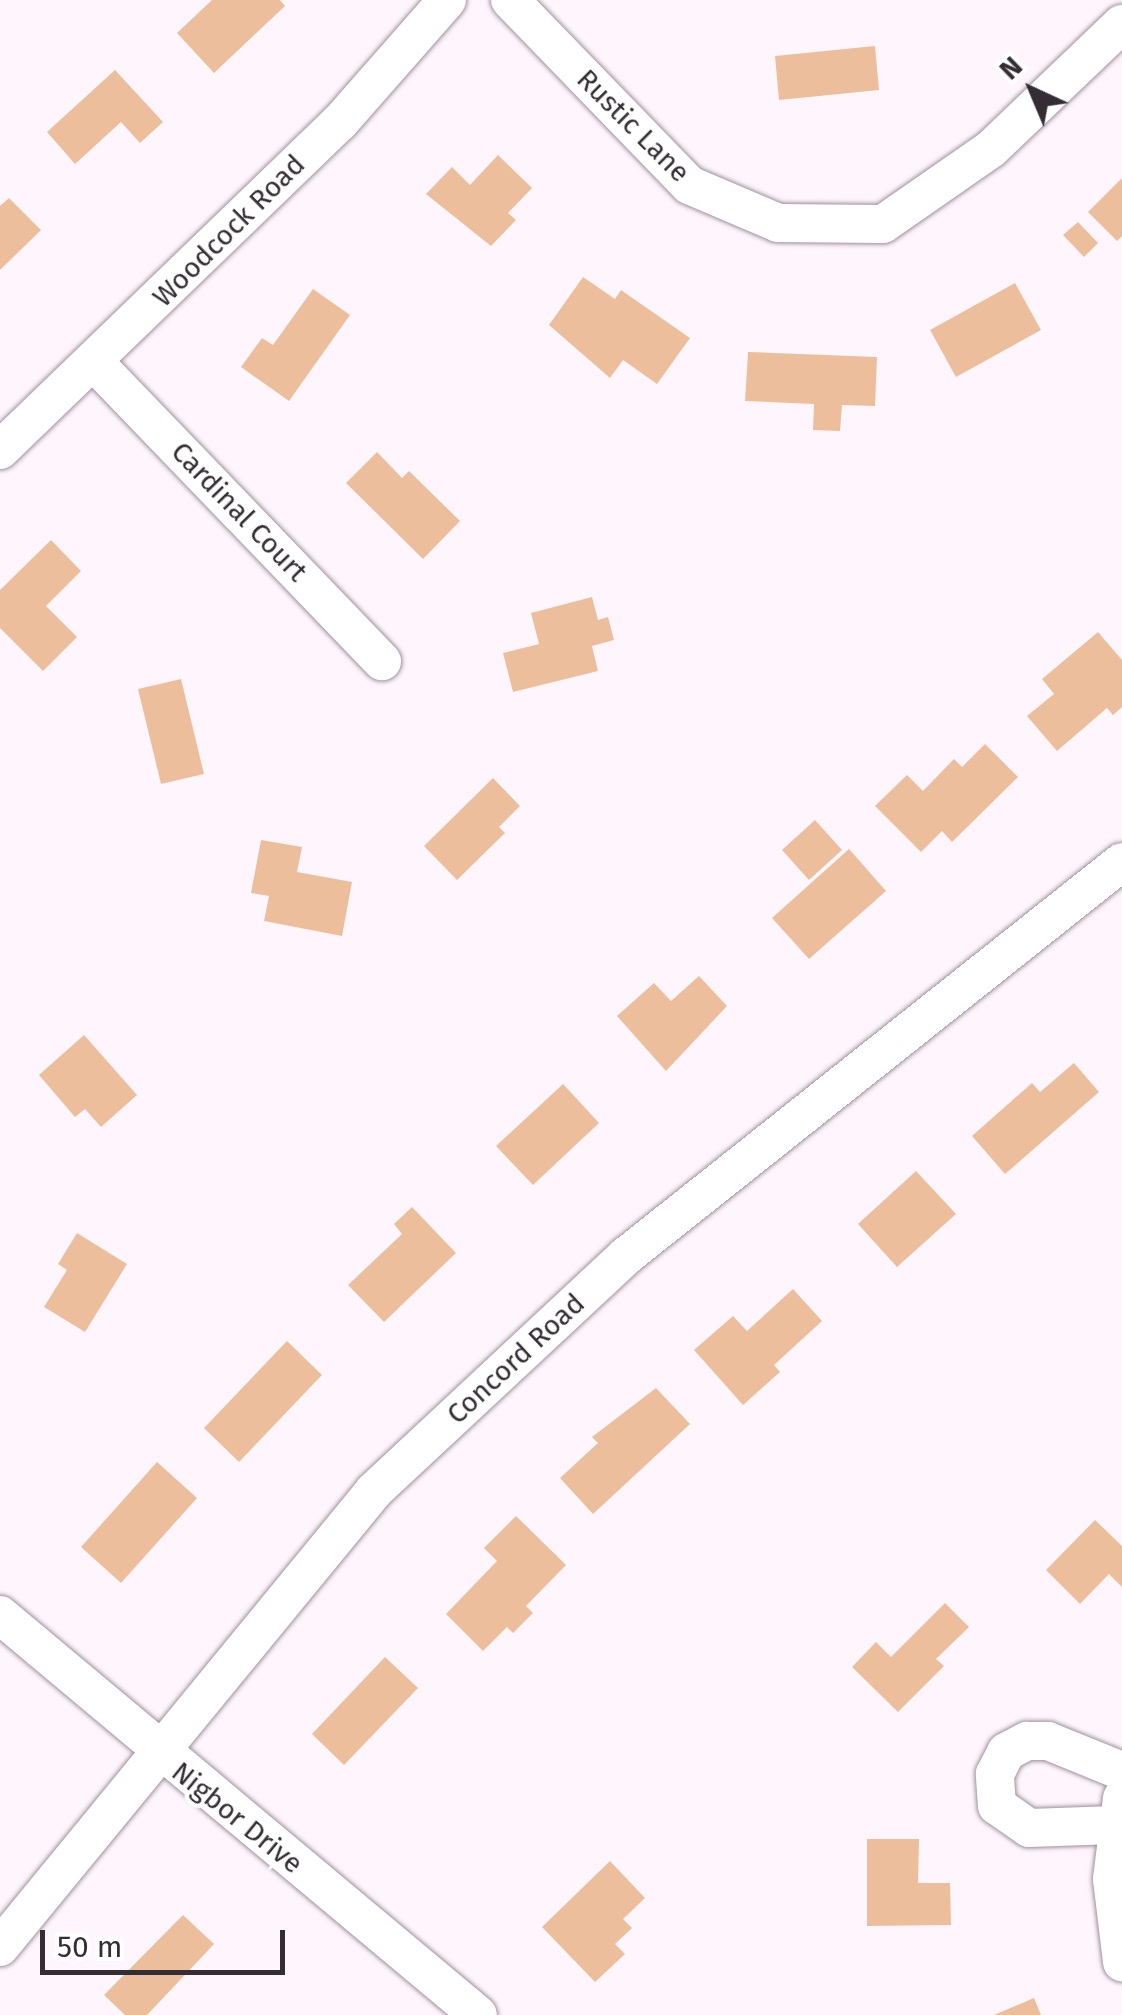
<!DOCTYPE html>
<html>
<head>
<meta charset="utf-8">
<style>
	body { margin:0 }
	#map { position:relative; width:1122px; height:2015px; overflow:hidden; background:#fef6fc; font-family:"Fira Sans",sans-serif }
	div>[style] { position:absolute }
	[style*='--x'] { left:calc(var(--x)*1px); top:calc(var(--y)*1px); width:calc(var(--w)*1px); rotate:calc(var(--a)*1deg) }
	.building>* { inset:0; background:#edbe9b }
	.roads { filter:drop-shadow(0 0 2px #a1909f) drop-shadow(0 0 2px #a1909f) }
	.minor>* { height:38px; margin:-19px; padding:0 19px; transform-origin:19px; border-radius:19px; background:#fff }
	span { translate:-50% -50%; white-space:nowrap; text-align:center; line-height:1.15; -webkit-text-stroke:9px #fff; paint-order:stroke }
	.street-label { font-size:28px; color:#342d34 }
	.north { position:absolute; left:982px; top:40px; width:100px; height:100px; -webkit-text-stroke:8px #fff; paint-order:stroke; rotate:316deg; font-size:28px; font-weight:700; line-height:40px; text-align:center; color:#342d34 }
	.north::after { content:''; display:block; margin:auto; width:35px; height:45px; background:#342d34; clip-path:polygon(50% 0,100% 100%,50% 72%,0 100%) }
	.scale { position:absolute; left:40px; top:1930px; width:245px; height:45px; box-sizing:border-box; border:5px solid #342d34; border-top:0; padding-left:12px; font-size:30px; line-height:35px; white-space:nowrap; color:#342d34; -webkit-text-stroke:8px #fff; paint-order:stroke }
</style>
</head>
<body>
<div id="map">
	<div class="building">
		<i style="clip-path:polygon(212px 0,280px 0,285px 6px,214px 73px,177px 33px)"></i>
		<i style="clip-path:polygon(875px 46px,879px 90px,779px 100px,775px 56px)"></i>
		<i style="clip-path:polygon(115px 70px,163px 122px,140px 143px,121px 122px,75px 164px,47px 132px)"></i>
		<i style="clip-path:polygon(498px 155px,532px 188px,508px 213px,516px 220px,491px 246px,426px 194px,452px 167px,470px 185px)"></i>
		<i style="clip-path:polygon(1122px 178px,1122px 236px,1117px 241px,1088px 212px)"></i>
		<i style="clip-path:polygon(9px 198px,41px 230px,0 270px,0 206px)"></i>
		<i style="clip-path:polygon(1078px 222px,1098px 243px,1084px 257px,1063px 235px)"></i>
		<i style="clip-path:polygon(583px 277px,615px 299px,621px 290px,690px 338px,657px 384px,623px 360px,610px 378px,549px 325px)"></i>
		<i style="clip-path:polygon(1015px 283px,1041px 330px,956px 377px,930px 330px)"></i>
		<i style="clip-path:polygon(313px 289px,350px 315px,289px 401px,241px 367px,262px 338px,273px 345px)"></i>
		<i style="clip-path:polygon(748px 352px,877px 357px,875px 406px,842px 405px,840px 431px,813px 430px,814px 404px,745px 401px)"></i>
		<i style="clip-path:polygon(377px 452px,402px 478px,409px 471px,460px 521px,423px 559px,346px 483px)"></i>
		<i style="clip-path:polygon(51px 540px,81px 571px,46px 606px,77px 637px,43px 671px,0 628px,0 590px)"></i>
		<i style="clip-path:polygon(592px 597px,598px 620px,608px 617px,614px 640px,592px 646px,598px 671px,513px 692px,503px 653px,539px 644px,531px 613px)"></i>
		<i style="clip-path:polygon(1098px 632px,1122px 660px,1122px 707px,1113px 715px,1107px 708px,1057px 751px,1027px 716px,1054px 694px,1042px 679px)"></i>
		<i style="clip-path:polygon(181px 679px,204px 774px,161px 784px,138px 689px)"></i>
		<i style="clip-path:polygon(985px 744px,1018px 777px,952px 842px,942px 831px,921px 852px,875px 806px,907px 775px,923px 791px,954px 759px,962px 767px)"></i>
		<i style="clip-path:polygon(493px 778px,520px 806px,499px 827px,505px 833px,457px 880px,424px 846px)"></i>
		<i style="clip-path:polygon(815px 820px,842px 850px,809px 880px,782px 850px)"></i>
		<i style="clip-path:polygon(261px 840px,302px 847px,297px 872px,352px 882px,342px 936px,264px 921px,269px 896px,251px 893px)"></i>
		<i style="clip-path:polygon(849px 849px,886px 891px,809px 959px,772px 918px)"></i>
		<i style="clip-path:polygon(699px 976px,727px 1006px,666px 1071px,617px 1016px,654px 983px,671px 1001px)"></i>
		<i style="clip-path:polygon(84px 1035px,137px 1095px,101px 1127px,85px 1109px,75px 1117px,39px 1075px)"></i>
		<i style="clip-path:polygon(1074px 1063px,1099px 1092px,1005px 1174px,972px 1136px,1032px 1083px,1040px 1092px)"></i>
		<i style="clip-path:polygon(563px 1084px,599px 1123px,533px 1185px,496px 1146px)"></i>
		<i style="clip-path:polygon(916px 1171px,956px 1214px,897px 1267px,858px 1224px)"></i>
		<i style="clip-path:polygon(412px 1207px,456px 1253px,384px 1322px,348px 1285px,402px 1234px,394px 1224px)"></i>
		<i style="clip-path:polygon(77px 1233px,127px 1264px,85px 1332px,44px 1307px,67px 1270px,58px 1264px)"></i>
		<i style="clip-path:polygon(793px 1289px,822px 1321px,774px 1365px,780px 1372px,743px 1405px,694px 1350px,733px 1316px,747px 1331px)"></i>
		<i style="clip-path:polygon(287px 1341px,322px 1375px,239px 1462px,204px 1428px)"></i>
		<i style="clip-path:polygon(656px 1388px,690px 1424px,593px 1514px,560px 1478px,598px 1443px,592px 1437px)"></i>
		<i style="clip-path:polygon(157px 1462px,197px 1498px,121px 1583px,81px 1547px)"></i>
		<i style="clip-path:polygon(516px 1516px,566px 1565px,526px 1606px,533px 1613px,513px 1633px,507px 1627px,483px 1651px,446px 1614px,497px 1561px,484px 1548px)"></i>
		<i style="clip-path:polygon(1095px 1520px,1122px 1546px,1122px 1587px,1109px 1574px,1080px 1604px,1046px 1570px)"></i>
		<i style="clip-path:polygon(945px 1603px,969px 1627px,936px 1659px,944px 1666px,898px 1712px,852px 1667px,876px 1642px,891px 1657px)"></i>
		<i style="clip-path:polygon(385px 1657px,418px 1688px,344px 1765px,312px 1734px)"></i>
		<i style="clip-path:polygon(867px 1839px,919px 1839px,918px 1883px,950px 1883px,951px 1925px,867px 1926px)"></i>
		<i style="clip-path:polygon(610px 1861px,645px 1898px,623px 1919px,632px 1928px,615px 1944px,625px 1954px,595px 1982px,542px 1927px)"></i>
		<i style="clip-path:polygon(183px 1915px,214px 1944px,147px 2015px,125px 2015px,104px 1995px)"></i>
		<i style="clip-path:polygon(1034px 1998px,1041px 2015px,994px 2015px)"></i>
	</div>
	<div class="roads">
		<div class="minor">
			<i style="--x:510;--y:0;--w:257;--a:45.9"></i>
			<i style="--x:689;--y:185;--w:97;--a:23.1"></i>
			<i style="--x:778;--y:223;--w:105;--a:0.5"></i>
			<i style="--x:883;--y:224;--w:131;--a:-34.8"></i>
			<i style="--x:991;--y:149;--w:181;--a:-43.7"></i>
			<i style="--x:95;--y:363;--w:414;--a:46.1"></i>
			<i style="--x:0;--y:450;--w:472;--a:-44"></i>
			<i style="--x:340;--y:122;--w:162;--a:-48.7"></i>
			<i style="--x:0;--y:1615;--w:623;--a:39.92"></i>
			<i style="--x:1122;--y:1798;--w:82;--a:97"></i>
			<i style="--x:1112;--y:1879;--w:84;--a:83.1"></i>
			<i style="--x:1114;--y:1825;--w:85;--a:178"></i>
			<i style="--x:1029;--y:1828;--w:39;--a:-145"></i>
			<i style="--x:997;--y:1806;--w:32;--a:-94"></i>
			<i style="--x:995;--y:1774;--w:25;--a:-63"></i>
			<i style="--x:1006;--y:1752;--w:24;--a:-28"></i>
			<i style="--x:1027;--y:1741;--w:21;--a:0"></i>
			<i style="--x:1048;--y:1741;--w:80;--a:22.1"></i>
			<i style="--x:0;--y:1947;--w:590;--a:-50.64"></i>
			<i style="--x:374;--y:1491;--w:345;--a:-43"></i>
			<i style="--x:626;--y:1256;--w:633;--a:-38.46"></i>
		</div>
	</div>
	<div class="street-label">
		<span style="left:633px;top:126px;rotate:45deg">Rustic Lane</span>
		<span style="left:229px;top:231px;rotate:-45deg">Woodcock Road</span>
		<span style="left:239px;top:512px;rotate:46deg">Cardinal Court</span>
		<span style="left:516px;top:1359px;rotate:-43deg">Concord Road</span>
		<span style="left:237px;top:1818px;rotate:39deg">Nigbor Drive</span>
	</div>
	<div class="north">N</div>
	<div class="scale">50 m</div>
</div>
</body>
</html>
